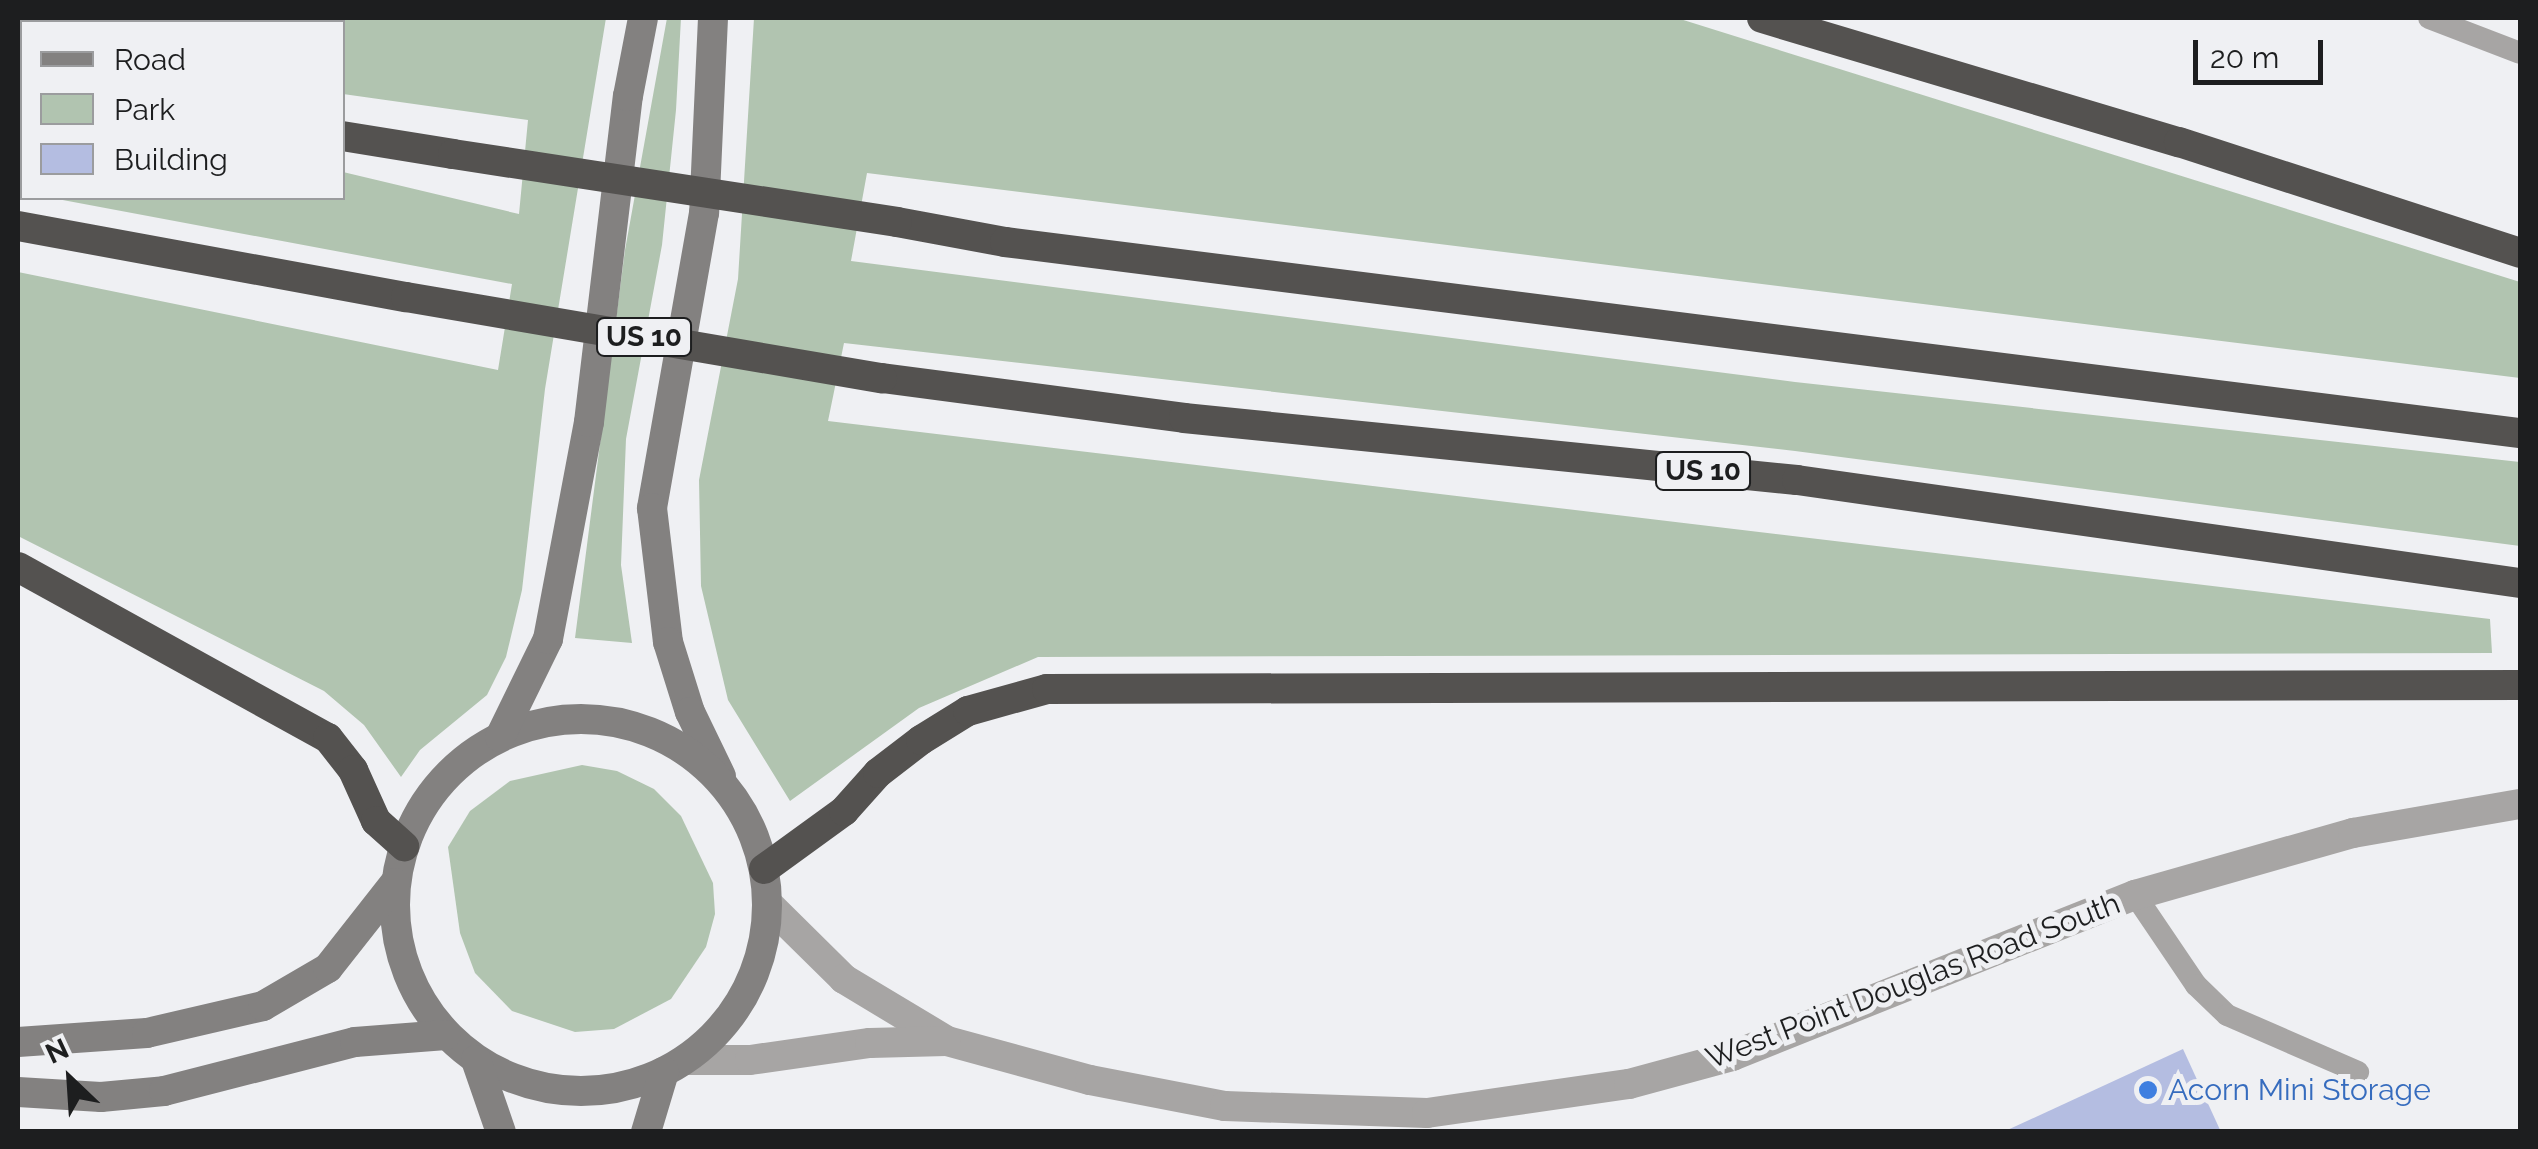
<!DOCTYPE html>
<html>
<head>
<meta charset="utf-8">
<style>
	body { margin:0 }
	#map { position:relative; width:2538px; height:1149px; overflow:hidden; background:#eff0f3; font-family:Raleway,sans-serif }
	div>[style] { position:absolute }
	[style*='--x'] { left:calc(var(--x)*1px); top:calc(var(--y)*1px); width:calc(var(--w)*1px); rotate:calc(var(--a)*1deg) }
	.green>* { inset:0; background:#b1c4b0 }
	.building>* { inset:0; background:#b4bde1 }
	.lane>* { height:22px; margin:-11px; padding:0 11px; transform-origin:11px; border-radius:11px; background:#a7a5a4 }
	.street>* { height:30px; margin:-15px; padding:0 15px; transform-origin:15px; border-radius:15px; background:#a7a5a4 }
	.secondary>* { height:30px; margin:-15px; padding:0 15px; transform-origin:15px; border-radius:15px; background:#838180 }
	.secondary>.ring { margin:-15px; padding:0; box-sizing:content-box; background:none; border:30px solid #838180; border-radius:50% }
	.highway>* { height:30px; margin:-15px; padding:0 15px; transform-origin:15px; border-radius:15px; background:#545250 }
	.highway-bridge>* { height:30px; margin:-15px; padding:0 15px; transform-origin:15px; border-radius:15px; background:#545250 }
	.dots>* { width:28px; height:28px; translate:-50% -50%; box-sizing:border-box; border:5px solid #eff0f3; border-radius:50% }
	span { translate:-50% -50%; white-space:nowrap; text-align:center; line-height:1.15; -webkit-text-stroke:10px #eff0f3; paint-order:stroke }
	.shield-label span { padding:2px 8px; background:#eff0f3; border:2px solid; border-radius:8px; -webkit-text-stroke-width:0 }
	.shield-label { font-size:28px; color:#1d1e1f; font-weight:700 }
	.street-label { font-size:30px; color:#1d1e1f }
	.shop-label { font-size:30px; color:#366cbe }
	.left { translate:0 -50%; text-align:left }
	.frame { position:absolute; inset:0; border:20px solid #1d1e1f; pointer-events:none }
	.legend { position:absolute; left:20px; top:20px; width:325px; height:180px; box-sizing:border-box; background:#eff0f3; border:2px solid #9b9c9e; margin:0; padding:12px 18px; list-style:none; font-size:30px; color:#1d1e1f }
	.legend li { display:flex; align-items:center; gap:20px; height:50px }
	.legend b { width:50px; border:2px solid #9b9c9e }
	.north { position:absolute; left:20px; top:1029px; width:100px; height:100px; -webkit-text-stroke:8px #eff0f3; paint-order:stroke; rotate:335deg; font-size:28px; font-weight:700; line-height:40px; text-align:center; color:#1d1e1f }
	.north::after { content:''; display:block; margin:auto; width:35px; height:45px; background:#1d1e1f; clip-path:polygon(50% 0,100% 100%,50% 72%,0 100%) }
	.scale { position:absolute; left:2193px; top:40px; width:130px; height:45px; box-sizing:border-box; border:5px solid #1d1e1f; border-top:0; padding-left:12px; font-size:30px; line-height:35px; white-space:nowrap; color:#1d1e1f; -webkit-text-stroke:8px #eff0f3; paint-order:stroke }
</style>
</head>
<body>
<div id="map">
	<div class="green">
		<i style="clip-path:polygon(18px 18px,606px 18px,545px 389px,522px 590px,506px 657px,487px 695px,420px 750px,401px 777px,364px 725px,324px 691px,18px 536px,18px 272px,498px 370px,512px 284px,52px 198px,342px 198px,343px 172px,519px 214px,528px 120px,343px 94px,342px 22px,22px 22px,22px 29px)"></i>
		<i style="clip-path:polygon(667px 18px,681px 18px,676px 110px,662px 245px,626px 439px,621px 565px,632px 643px,575px 638px,625px 250px)"></i>
		<i style="clip-path:polygon(754px 18px,1677px 18px,2520px 282px,2520px 378px,867px 173px,851px 261px,1795px 382px,2520px 462px,2520px 546px,1795px 451px,844px 343px,828px 421px,2490px 619px,2492px 653px,1038px 657px,919px 708px,790px 801px,728px 700px,701px 586px,699px 480px,738px 279px)"></i>
		<i style="clip-path:polygon(582px 765px,617px 771px,654px 789px,681px 816px,713px 883px,715px 914px,706px 947px,671px 999px,614px 1029px,575px 1032px,512px 1011px,475px 973px,460px 933px,448px 847px,470px 811px,510px 781px)"></i>
	</div>
	<div class="building">
		<i style="clip-path:polygon(2183px 1049px,2221px 1132px,2003px 1132px)"></i>
	</div>
	<div class="lane">
		<i style="--x:2429;--y:18;--w:97;--a:21"></i>
		<i style="--x:2135;--y:895;--w:109;--a:55.9"></i>
		<i style="--x:2196;--y:985;--w:43;--a:44.1"></i>
		<i style="--x:2227;--y:1015;--w:143;--a:23.5"></i>
	</div>
	<div class="street">
		<i style="--x:767;--y:903;--w:108;--a:44.6"></i>
		<i style="--x:844;--y:979;--w:120;--a:31"></i>
		<i style="--x:947;--y:1041;--w:148;--a:15.3"></i>
		<i style="--x:1090;--y:1080;--w:137;--a:10.9"></i>
		<i style="--x:1225;--y:1106;--w:202;--a:2"></i>
		<i style="--x:1427;--y:1113;--w:204;--a:-8.2"></i>
		<i style="--x:1629;--y:1084;--w:107;--a:-15.2"></i>
		<i style="--x:1732;--y:1056;--w:434;--a:-21.8"></i>
		<i style="--x:2135;--y:895;--w:227;--a:-15.9"></i>
		<i style="--x:2353;--y:833;--w:169;--a:-9.9"></i>
		<i style="--x:685;--y:1060;--w:65;--a:0"></i>
		<i style="--x:750;--y:1060;--w:121;--a:-8.1"></i>
		<i style="--x:870;--y:1043;--w:76;--a:-1.5"></i>
	</div>
	<div class="secondary">
		<i style="--x:713;--y:18;--w:195;--a:92.6"></i>
		<i style="--x:704;--y:213;--w:300;--a:100"></i>
		<i style="--x:652;--y:508;--w:135;--a:83.2"></i>
		<i style="--x:668;--y:642;--w:73;--a:72.6"></i>
		<i style="--x:690;--y:712;--w:71;--a:64.2"></i>
		<i class="ring" style="left:395px;top:719px;width:342px;height:342px"></i>
		<i style="--x:500;--y:737;--w:109;--a:-63.9"></i>
		<i style="--x:548;--y:639;--w:221;--a:-79.3"></i>
		<i style="--x:589;--y:422;--w:328;--a:-83.2"></i>
		<i style="--x:628;--y:96;--w:79;--a:-79.1"></i>
		<i style="--x:18;--y:1042;--w:129;--a:-4"></i>
		<i style="--x:147;--y:1033;--w:119;--a:-13.1"></i>
		<i style="--x:263;--y:1006;--w:75;--a:-30.3"></i>
		<i style="--x:328;--y:968;--w:108;--a:-51.8"></i>
		<i style="--x:476;--y:1060;--w:76;--a:70.9"></i>
		<i style="--x:18;--y:1092;--w:83;--a:3.4"></i>
		<i style="--x:101;--y:1097;--w:63;--a:-5.4"></i>
		<i style="--x:164;--y:1091;--w:197;--a:-14.4"></i>
		<i style="--x:355;--y:1042;--w:91;--a:-4.4"></i>
		<i style="--x:646;--y:1132;--w:63;--a:-73.3"></i>
	</div>
	<div class="highway">
		<i style="--x:1762;--y:18;--w:435;--a:16.6"></i>
		<i style="--x:2179;--y:142;--w:359;--a:18"></i>
		<i style="--x:18;--y:69;--w:4;--a:14"></i>
		<i style="--x:342;--y:136;--w:112;--a:9.2"></i>
		<i style="--x:897;--y:222;--w:110;--a:10.5"></i>
		<i style="--x:1005;--y:242;--w:1527;--a:7.19"></i>
		<i style="--x:18;--y:226;--w:394;--a:10.4"></i>
		<i style="--x:882;--y:378;--w:305;--a:7.5"></i>
		<i style="--x:1184;--y:418;--w:616;--a:5.78"></i>
		<i style="--x:1797;--y:480;--w:730;--a:8.11"></i>
		<i style="--x:18;--y:567;--w:354;--a:28.9"></i>
		<i style="--x:328;--y:738;--w:41;--a:52"></i>
		<i style="--x:353;--y:770;--w:56;--a:65.7"></i>
		<i style="--x:376;--y:821;--w:38;--a:42"></i>
		<i style="--x:764;--y:869;--w:99;--a:-35.9"></i>
		<i style="--x:844;--y:811;--w:51;--a:-48.2"></i>
		<i style="--x:878;--y:773;--w:54;--a:-37.5"></i>
		<i style="--x:921;--y:740;--w:55;--a:-31.7"></i>
		<i style="--x:968;--y:711;--w:82;--a:-15.6"></i>
		<i style="--x:1047;--y:689;--w:1473;--a:-0.16"></i>
	</div>
	<div class="highway-bridge">
		<i style="--x:453;--y:154;--w:449;--a:8.7"></i>
		<i style="--x:406;--y:297;--w:483;--a:9.7"></i>
	</div>
	<div class="dots">
		<i style="left:2148px;top:1090px;background:#3f7fe0"></i>
	</div>
	<div class="shield-label">
		<span style="left:644px;top:337px">US 10</span>
		<span style="left:1703px;top:471px">US 10</span>
	</div>
	<div class="street-label">
		<span style="left:1913px;top:981px;rotate:-21deg">West Point Douglas Road South</span>
	</div>
	<div class="shop-label">
		<span class="left" style="left:2168px;top:1090px">Acorn Mini Storage</span>
	</div>
	<div class="frame"></div>
	<ul class="legend">
	<li><b style="height:12px;background:#838180"></b>Road</li>
	<li><b style="height:28px;background:#b1c4b0"></b>Park</li>
	<li><b style="height:28px;background:#b4bde1"></b>Building</li>
	</ul>
	<div class="north">N</div>
	<div class="scale">20 m</div>
</div>
</body>
</html>
